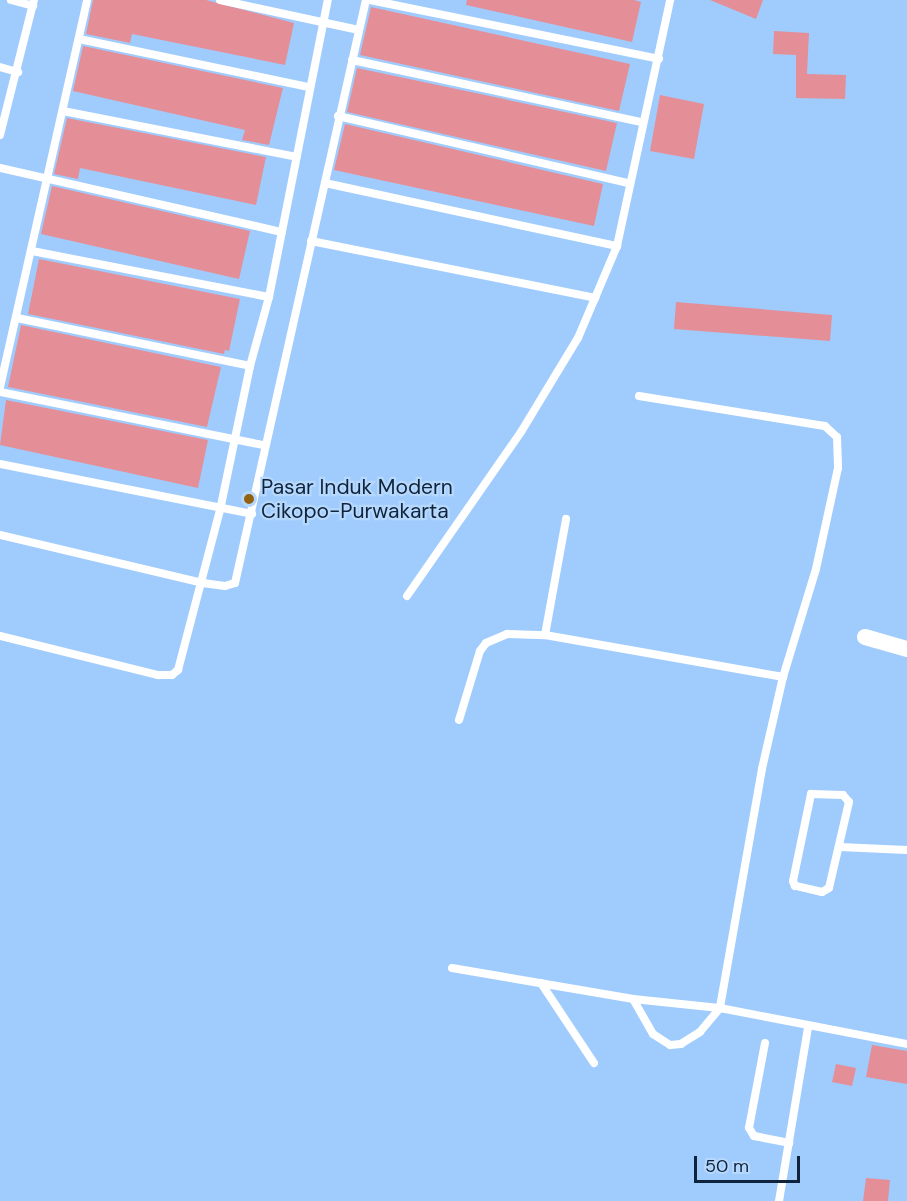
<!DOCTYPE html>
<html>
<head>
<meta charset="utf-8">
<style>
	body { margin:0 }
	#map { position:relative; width:907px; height:1201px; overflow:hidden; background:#a0ccfd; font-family:"DM Sans",sans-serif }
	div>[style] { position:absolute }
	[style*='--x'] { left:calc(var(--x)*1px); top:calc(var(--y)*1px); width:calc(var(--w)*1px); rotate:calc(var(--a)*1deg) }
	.building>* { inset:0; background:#e48e98 }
	.service>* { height:8px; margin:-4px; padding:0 4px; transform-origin:4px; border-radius:4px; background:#fff }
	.minor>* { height:16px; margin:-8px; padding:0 8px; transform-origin:8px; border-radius:8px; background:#fff }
	.dots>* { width:16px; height:16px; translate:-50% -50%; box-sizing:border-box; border:3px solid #b7d8fd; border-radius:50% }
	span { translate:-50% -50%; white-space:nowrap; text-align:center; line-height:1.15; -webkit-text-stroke:4.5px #b7d8fd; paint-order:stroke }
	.poi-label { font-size:21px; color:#0f243c }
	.left { translate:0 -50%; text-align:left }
	.scale { position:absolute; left:694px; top:1156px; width:106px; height:27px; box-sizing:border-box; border:3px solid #0f243c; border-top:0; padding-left:8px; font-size:18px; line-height:21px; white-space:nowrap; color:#0f243c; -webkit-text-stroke:4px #b7d8fd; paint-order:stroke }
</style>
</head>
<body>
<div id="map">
	<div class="building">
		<i style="clip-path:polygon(93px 0,206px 0,294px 23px,285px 65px,132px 34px,130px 43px,86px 34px)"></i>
		<i style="clip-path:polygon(467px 0,634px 0,641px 2px,632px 42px,466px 5px)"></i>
		<i style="clip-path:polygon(710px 0,763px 0,756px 19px)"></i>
		<i style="clip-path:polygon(371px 7px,630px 64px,619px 111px,360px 55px)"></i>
		<i style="clip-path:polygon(774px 31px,809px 33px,807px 74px,846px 75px,845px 99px,796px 98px,796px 55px,773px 54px)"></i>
		<i style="clip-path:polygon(83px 46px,283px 88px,269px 145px,242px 140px,245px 130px,73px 91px)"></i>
		<i style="clip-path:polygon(357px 68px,617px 123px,606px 171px,347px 112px)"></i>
		<i style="clip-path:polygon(660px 95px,704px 104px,694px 159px,650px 151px)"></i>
		<i style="clip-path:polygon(67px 118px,266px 157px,256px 205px,80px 168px,78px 179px,54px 174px)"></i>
		<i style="clip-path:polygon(345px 124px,603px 184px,594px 226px,334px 170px)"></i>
		<i style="clip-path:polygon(52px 186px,250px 231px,239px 279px,41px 234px)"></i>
		<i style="clip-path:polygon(39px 259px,240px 299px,229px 351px,225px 350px,224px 354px,28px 314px)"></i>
		<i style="clip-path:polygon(676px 302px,832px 315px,830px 341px,674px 329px)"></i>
		<i style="clip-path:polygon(21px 325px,221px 367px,207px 427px,8px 387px)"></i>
		<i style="clip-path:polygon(6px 400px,208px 440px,198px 488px,0 445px)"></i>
		<i style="clip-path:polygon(872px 1045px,907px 1051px,907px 1084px,866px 1077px)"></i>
		<i style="clip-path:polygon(836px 1064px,856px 1068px,852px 1086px,832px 1082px)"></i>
		<i style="clip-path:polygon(866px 1178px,890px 1180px,888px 1201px,863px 1201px)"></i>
	</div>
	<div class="service">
		<i style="--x:11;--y:0;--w:23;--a:15"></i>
		<i style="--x:220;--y:0;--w:142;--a:12.2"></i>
		<i style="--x:370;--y:0;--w:295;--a:11.5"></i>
		<i style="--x:79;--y:39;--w:235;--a:11.8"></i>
		<i style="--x:352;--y:60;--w:296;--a:12.1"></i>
		<i style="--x:0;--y:67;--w:19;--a:16"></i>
		<i style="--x:63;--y:111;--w:238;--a:11.1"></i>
		<i style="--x:338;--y:116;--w:298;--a:13"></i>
		<i style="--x:0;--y:135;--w:139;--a:-75.9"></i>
		<i style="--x:0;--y:168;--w:289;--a:12.8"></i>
		<i style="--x:325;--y:183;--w:299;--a:12.2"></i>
		<i style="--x:311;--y:241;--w:290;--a:11.3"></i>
		<i style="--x:32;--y:251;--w:241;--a:11"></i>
		<i style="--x:17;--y:318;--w:238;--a:11.6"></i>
		<i style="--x:0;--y:387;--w:397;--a:-77.3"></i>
		<i style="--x:0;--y:392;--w:269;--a:11.4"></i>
		<i style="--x:639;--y:396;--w:188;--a:9.2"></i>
		<i style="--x:825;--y:426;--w:16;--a:43"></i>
		<i style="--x:837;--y:437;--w:31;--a:88"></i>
		<i style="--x:838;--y:468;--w:103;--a:102.3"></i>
		<i style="--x:816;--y:569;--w:113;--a:107"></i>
		<i style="--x:783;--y:677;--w:94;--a:102.9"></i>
		<i style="--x:762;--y:769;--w:243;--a:100"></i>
		<i style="--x:720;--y:1008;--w:190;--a:10.9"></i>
		<i style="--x:0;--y:464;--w:257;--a:11.2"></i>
		<i style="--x:0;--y:535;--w:209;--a:13.3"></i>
		<i style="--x:203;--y:583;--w:22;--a:8"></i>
		<i style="--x:225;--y:586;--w:10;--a:-17"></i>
		<i style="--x:235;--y:583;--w:598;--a:-77.34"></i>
		<i style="--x:407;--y:596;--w:200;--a:-55.2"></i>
		<i style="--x:521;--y:432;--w:110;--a:-58.8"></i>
		<i style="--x:578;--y:338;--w:100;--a:-67"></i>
		<i style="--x:617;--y:246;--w:252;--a:-77.8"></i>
		<i style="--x:545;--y:635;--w:118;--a:-79.7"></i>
		<i style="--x:0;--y:636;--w:163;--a:13.9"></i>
		<i style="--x:158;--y:675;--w:14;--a:0"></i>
		<i style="--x:172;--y:675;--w:8;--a:-40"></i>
		<i style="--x:178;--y:670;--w:165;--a:-75.3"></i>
		<i style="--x:220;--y:510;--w:147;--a:-78.2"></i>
		<i style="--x:250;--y:366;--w:72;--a:-74.6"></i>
		<i style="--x:269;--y:297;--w:303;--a:-78.8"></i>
		<i style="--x:459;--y:720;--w:72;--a:-73.1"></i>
		<i style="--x:480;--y:651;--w:10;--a:-53"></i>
		<i style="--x:486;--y:643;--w:23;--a:-23"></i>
		<i style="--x:507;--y:634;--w:38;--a:2"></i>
		<i style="--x:545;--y:635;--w:242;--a:10"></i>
		<i style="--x:811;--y:794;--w:32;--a:2"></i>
		<i style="--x:843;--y:795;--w:9;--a:49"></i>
		<i style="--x:849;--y:802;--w:88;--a:103.1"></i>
		<i style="--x:829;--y:888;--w:8;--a:150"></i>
		<i style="--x:822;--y:892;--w:28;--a:-167"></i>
		<i style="--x:795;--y:886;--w:5;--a:-112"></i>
		<i style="--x:793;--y:881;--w:89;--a:-78.3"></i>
		<i style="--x:839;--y:847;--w:68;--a:2.5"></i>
		<i style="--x:452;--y:968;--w:184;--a:9.7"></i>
		<i style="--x:633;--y:999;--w:87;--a:5.9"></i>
		<i style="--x:720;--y:1008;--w:31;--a:130"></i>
		<i style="--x:700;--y:1032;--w:22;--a:148"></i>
		<i style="--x:681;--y:1044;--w:11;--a:175"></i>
		<i style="--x:670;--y:1045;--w:20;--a:-147"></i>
		<i style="--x:653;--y:1034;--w:40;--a:-119.7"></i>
		<i style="--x:541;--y:983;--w:96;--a:56.5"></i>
		<i style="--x:765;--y:1043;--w:86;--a:100.7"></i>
		<i style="--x:749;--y:1128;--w:9;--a:58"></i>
		<i style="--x:754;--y:1136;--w:36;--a:11"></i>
		<i style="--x:779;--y:1201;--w:176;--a:-80.5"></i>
	</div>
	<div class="minor">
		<i style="--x:865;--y:637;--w:44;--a:15.9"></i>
	</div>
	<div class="dots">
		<i style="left:249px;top:499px;background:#936112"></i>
	</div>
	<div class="poi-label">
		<span class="left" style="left:261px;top:499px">Pasar Induk Modern<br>Cikopo-Purwakarta</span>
	</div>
	<div class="scale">50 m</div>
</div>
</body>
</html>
